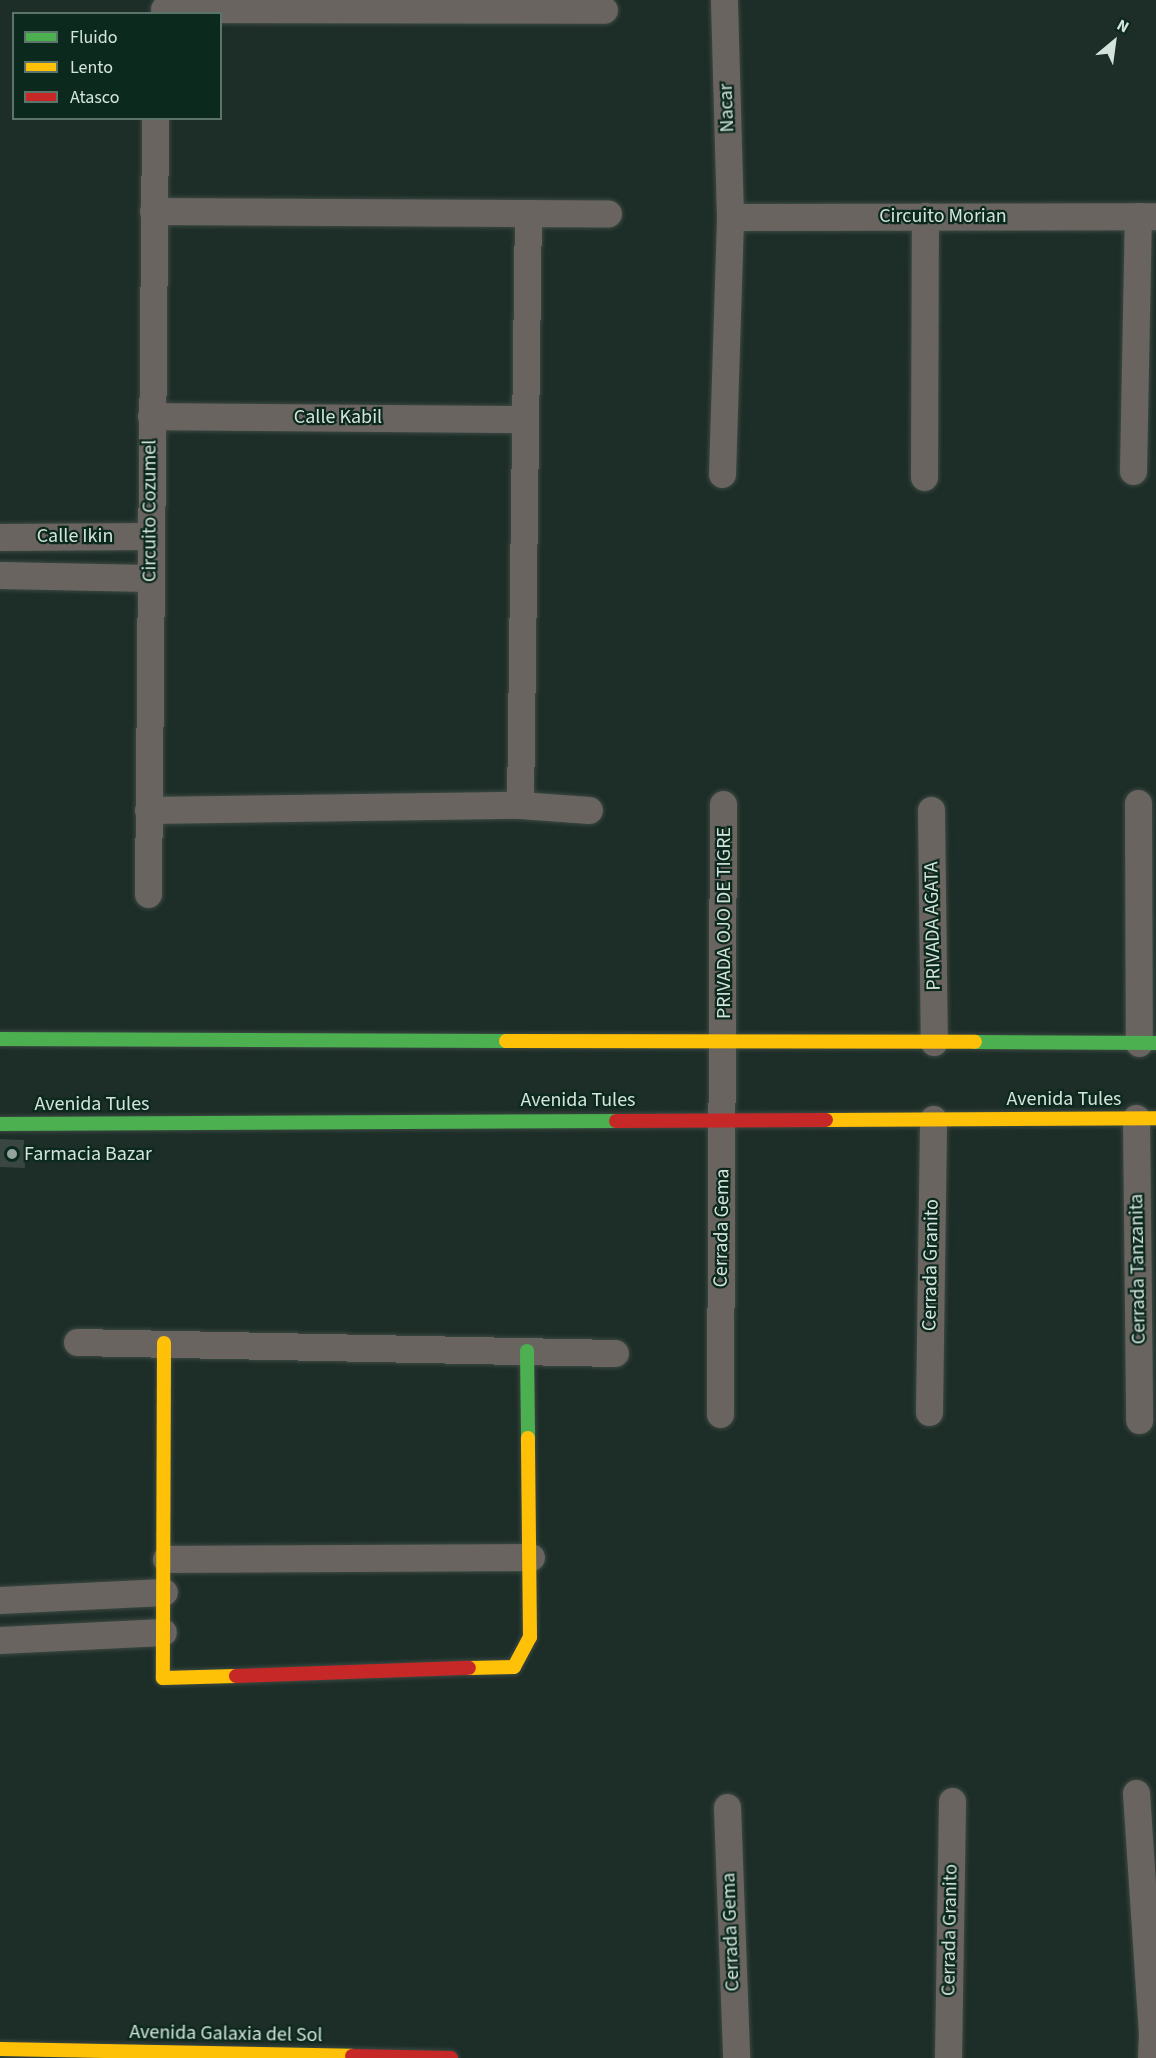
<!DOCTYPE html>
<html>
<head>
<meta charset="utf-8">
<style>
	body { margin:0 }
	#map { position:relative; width:1156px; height:2058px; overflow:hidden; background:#1d2d27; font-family:"Source Sans 3",sans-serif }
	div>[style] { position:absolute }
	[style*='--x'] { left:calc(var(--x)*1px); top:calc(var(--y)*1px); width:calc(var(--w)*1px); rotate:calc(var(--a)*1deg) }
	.building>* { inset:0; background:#394641 }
	.roads { filter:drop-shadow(0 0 2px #3c4943) drop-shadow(0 0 2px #3c4943) }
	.street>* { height:27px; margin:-13.5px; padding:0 13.5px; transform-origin:13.5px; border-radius:13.5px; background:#6a6461 }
	.fast>* { height:14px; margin:-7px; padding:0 7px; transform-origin:7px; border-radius:7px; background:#4caf50 }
	.slow>* { height:14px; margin:-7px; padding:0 7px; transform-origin:7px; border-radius:7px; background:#ffc107 }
	.jam>* { height:14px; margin:-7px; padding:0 7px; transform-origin:7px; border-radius:7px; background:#c62828 }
	.dots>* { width:16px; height:16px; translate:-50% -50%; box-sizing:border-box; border:3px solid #0c291e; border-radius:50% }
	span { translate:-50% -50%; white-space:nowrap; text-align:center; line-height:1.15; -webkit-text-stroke:4.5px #0c291e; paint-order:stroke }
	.street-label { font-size:20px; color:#d4e4dc }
	.poi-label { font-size:20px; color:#d4e4dc }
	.left { translate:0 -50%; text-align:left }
	.legend { position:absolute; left:12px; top:12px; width:210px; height:108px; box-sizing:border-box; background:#0c291e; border:2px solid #5c746a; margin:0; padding:8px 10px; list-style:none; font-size:18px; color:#d4e4dc }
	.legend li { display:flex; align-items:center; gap:12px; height:30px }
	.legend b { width:30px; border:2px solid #5c746a }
	.north { position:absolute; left:1084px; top:12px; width:60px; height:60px; -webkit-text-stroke:4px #0c291e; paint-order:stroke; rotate:29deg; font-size:16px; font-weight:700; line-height:24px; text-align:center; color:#d4e4dc }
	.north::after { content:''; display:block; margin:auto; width:21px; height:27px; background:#d4e4dc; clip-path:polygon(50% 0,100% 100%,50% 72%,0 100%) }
</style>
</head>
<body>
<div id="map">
	<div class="building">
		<i style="clip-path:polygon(0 1139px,24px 1140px,25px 1168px,0 1167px)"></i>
	</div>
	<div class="roads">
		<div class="street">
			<i style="--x:164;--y:9;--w:440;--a:0.1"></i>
			<i style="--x:153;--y:211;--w:455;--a:0.3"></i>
			<i style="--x:730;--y:217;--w:426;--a:-0.1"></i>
			<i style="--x:151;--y:416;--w:373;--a:0.5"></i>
			<i style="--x:1133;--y:471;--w:255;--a:-88.9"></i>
			<i style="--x:722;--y:474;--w:257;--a:-88.2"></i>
			<i style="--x:730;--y:217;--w:217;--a:-91.6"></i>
			<i style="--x:924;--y:477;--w:261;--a:-89.8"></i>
			<i style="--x:0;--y:537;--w:150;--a:-0.4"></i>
			<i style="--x:0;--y:575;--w:150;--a:1.1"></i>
			<i style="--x:1138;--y:803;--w:240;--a:89.8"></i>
			<i style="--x:520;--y:805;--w:592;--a:-89.23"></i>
			<i style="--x:148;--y:810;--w:372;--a:-0.8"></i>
			<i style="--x:520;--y:805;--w:69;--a:4.1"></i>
			<i style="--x:931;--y:810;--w:232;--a:89.3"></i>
			<i style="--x:148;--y:894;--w:776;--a:-89.48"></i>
			<i style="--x:1136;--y:1118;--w:302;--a:89.4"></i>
			<i style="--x:77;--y:1342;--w:538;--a:1.17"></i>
			<i style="--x:929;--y:1412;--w:293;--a:-89.2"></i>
			<i style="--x:720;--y:1414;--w:610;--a:-89.72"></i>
			<i style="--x:166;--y:1559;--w:365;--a:-0.3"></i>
			<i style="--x:0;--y:1600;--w:164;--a:-2.8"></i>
			<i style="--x:0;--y:1640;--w:163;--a:-2.8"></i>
			<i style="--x:1136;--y:1793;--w:239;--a:86.2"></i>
			<i style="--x:1152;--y:2031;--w:27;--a:92"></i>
			<i style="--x:727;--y:1807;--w:251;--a:87.9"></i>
			<i style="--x:948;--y:2058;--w:257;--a:-89.1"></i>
		</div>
		<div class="fast">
			<i style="--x:0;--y:1039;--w:506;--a:0.23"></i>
			<i style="--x:975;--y:1042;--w:181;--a:0.3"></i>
			<i style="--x:0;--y:1124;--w:616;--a:-0.28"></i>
			<i style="--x:527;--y:1351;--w:87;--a:89.3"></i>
		</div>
		<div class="slow">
			<i style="--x:506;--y:1041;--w:469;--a:0.1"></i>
			<i style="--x:826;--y:1120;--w:330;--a:-0.3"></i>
			<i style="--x:164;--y:1343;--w:335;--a:90.2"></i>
			<i style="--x:163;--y:1678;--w:73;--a:-1.6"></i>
			<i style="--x:469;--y:1668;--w:45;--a:-1.3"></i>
			<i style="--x:514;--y:1667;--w:34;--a:-62"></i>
			<i style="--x:530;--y:1637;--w:199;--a:-90.6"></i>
			<i style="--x:0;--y:2049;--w:352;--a:1.1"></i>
		</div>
		<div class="jam">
			<i style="--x:616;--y:1121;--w:210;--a:-0.3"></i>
			<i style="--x:236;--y:1676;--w:233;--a:-2"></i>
			<i style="--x:352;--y:2056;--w:99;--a:1.2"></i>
		</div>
	</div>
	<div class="dots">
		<i style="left:12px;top:1154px;background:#94a49d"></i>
	</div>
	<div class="street-label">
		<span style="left:727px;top:108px;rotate:-92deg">Nacar</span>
		<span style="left:943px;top:216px">Circuito Morian</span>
		<span style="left:338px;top:417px">Calle Kabil</span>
		<span style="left:150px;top:511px;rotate:-90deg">Circuito Cozumel</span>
		<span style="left:75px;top:536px">Calle Ikin</span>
		<span style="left:724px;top:923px;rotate:-90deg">PRIVADA OJO DE TIGRE</span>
		<span style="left:933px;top:926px;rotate:-91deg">PRIVADA AGATA</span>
		<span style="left:1064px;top:1099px">Avenida Tules</span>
		<span style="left:578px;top:1100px">Avenida Tules</span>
		<span style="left:92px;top:1104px">Avenida Tules</span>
		<span style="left:722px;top:1228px;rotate:-89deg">Cerrada Gema</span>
		<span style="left:931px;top:1265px;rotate:-89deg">Cerrada Granito</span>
		<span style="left:1138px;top:1269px;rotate:-91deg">Cerrada Tanzanita</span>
		<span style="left:950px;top:1930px;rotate:-89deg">Cerrada Granito</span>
		<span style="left:731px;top:1932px;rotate:-92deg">Cerrada Gema</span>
		<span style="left:226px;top:2034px;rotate:1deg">Avenida Galaxia del Sol</span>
	</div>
	<div class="poi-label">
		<span class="left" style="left:24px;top:1154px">Farmacia Bazar</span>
	</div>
	<ul class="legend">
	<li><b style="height:8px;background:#4caf50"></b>Fluido</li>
	<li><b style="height:8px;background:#ffc107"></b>Lento</li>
	<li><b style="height:8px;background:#c62828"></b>Atasco</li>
	</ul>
	<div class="north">N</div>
</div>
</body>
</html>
